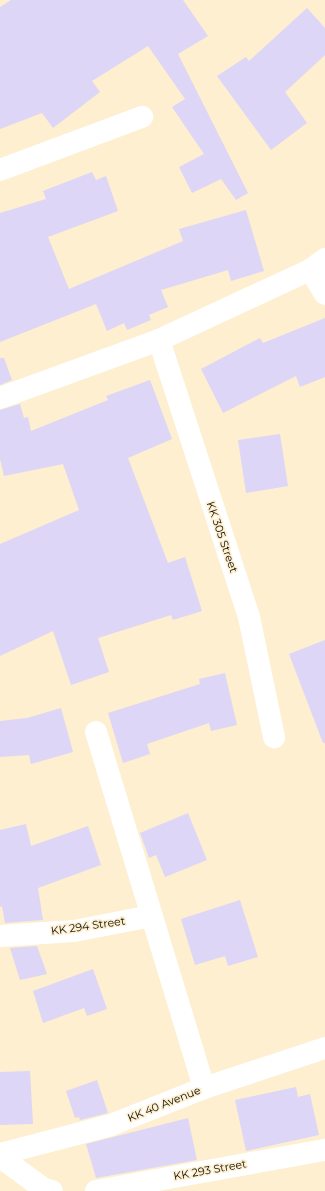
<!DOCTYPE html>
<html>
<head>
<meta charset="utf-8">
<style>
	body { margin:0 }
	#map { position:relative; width:325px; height:1191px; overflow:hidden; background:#fdefd0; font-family:Montserrat,sans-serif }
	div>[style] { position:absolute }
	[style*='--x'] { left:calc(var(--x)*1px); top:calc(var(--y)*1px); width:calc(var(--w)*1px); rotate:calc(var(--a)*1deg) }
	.building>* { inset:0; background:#ddd6f6 }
	.minor>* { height:22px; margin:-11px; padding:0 11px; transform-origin:11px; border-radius:11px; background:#fff }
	span { translate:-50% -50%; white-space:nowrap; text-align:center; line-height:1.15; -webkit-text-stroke:3px #fdefd0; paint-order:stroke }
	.street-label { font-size:11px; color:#130f05 }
</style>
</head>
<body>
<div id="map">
	<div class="building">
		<i style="clip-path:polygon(11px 0,183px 0,208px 36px,178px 54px,248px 193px,236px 200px,221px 179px,192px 193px,179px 167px,204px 154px,172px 107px,185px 99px,148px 46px,92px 81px,100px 92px,53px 128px,42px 113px,0 129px,0 7px)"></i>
		<i style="clip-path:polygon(307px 8px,325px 28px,325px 55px,285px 92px,307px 123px,271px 150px,217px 76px,246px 57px,249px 61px)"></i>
		<i style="clip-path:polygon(92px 172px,96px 180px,106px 176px,118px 211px,48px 237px,69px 289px,183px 241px,179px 229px,246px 210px,264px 271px,231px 281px,228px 270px,161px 290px,168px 307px,149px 315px,151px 320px,127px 330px,124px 323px,107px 331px,96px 304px,0 342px,0 213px,46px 199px,43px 191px)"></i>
		<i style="clip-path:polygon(325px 318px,325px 377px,300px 387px,296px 376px,223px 413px,201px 369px,260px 338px,263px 343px)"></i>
		<i style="clip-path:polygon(0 358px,4px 358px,12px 380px,0 385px)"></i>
		<i style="clip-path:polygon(150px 380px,172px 439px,128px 458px,168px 563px,185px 557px,202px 611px,173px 620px,171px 615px,98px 638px,109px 672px,71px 685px,53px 631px,0 656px,0 544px,79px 510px,63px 464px,4px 476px,0 459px,0 410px,20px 404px,24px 418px,28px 417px,31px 431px,108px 400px,106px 396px)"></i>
		<i style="clip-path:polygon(280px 434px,288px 486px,246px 493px,238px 440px)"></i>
		<i style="clip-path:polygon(325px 640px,325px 743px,323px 743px,289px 654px)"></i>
		<i style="clip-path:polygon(225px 673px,237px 725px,211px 731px,209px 723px,147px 744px,150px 754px,123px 763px,108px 713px,200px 684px,199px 679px)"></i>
		<i style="clip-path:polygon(61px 708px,73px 752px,31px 764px,29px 755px,0 757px,0 721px,27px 718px)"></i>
		<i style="clip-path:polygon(188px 813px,207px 860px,165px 877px,156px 855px,149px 858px,140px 833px)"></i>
		<i style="clip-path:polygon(26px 824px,31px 846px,88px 826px,101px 865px,38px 888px,43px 920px,5px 923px,2px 906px,0 907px,0 830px)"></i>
		<i style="clip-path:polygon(240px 900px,258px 957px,228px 966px,225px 956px,195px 965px,181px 919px)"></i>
		<i style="clip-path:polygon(37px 946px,47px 974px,20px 980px,10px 948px)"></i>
		<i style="clip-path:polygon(93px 969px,107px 1009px,87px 1016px,84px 1008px,43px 1023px,33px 991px)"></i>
		<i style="clip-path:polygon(30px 1071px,33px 1124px,0 1125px,0 1072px)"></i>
		<i style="clip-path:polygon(97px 1080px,108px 1113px,80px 1120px,79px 1117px,75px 1118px,66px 1091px)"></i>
		<i style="clip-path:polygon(296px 1087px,298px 1097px,310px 1094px,319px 1135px,246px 1151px,235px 1100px)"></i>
		<i style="clip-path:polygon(188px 1118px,197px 1160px,96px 1178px,86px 1144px)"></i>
	</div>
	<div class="minor">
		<i style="--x:0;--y:170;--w:152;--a:-20.5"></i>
		<i style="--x:310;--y:270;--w:28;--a:58"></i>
		<i style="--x:159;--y:340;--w:291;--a:72"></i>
		<i style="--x:249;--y:617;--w:123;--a:78.2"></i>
		<i style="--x:0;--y:398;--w:169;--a:-20"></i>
		<i style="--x:159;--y:340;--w:166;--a:-24.9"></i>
		<i style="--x:310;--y:270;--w:19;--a:-36"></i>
		<i style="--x:96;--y:732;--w:372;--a:73.1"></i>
		<i style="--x:0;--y:936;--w:74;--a:-3.9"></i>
		<i style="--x:74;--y:931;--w:78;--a:-11"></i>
		<i style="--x:0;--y:1154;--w:115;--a:-14.6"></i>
		<i style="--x:111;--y:1125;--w:100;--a:-21.7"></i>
		<i style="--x:204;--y:1088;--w:127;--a:-18.3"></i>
		<i style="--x:0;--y:1157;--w:54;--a:36"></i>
		<i style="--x:44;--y:1189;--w:8;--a:14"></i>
		<i style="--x:96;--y:1191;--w:233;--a:-10.2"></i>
	</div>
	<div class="street-label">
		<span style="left:222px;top:537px;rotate:71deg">KK 305 Street</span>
		<span style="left:88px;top:926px;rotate:-8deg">KK 294 Street</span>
		<span style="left:164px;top:1104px;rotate:-22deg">KK 40 Avenue</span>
		<span style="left:210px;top:1170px;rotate:-10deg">KK 293 Street</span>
	</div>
</div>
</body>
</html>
